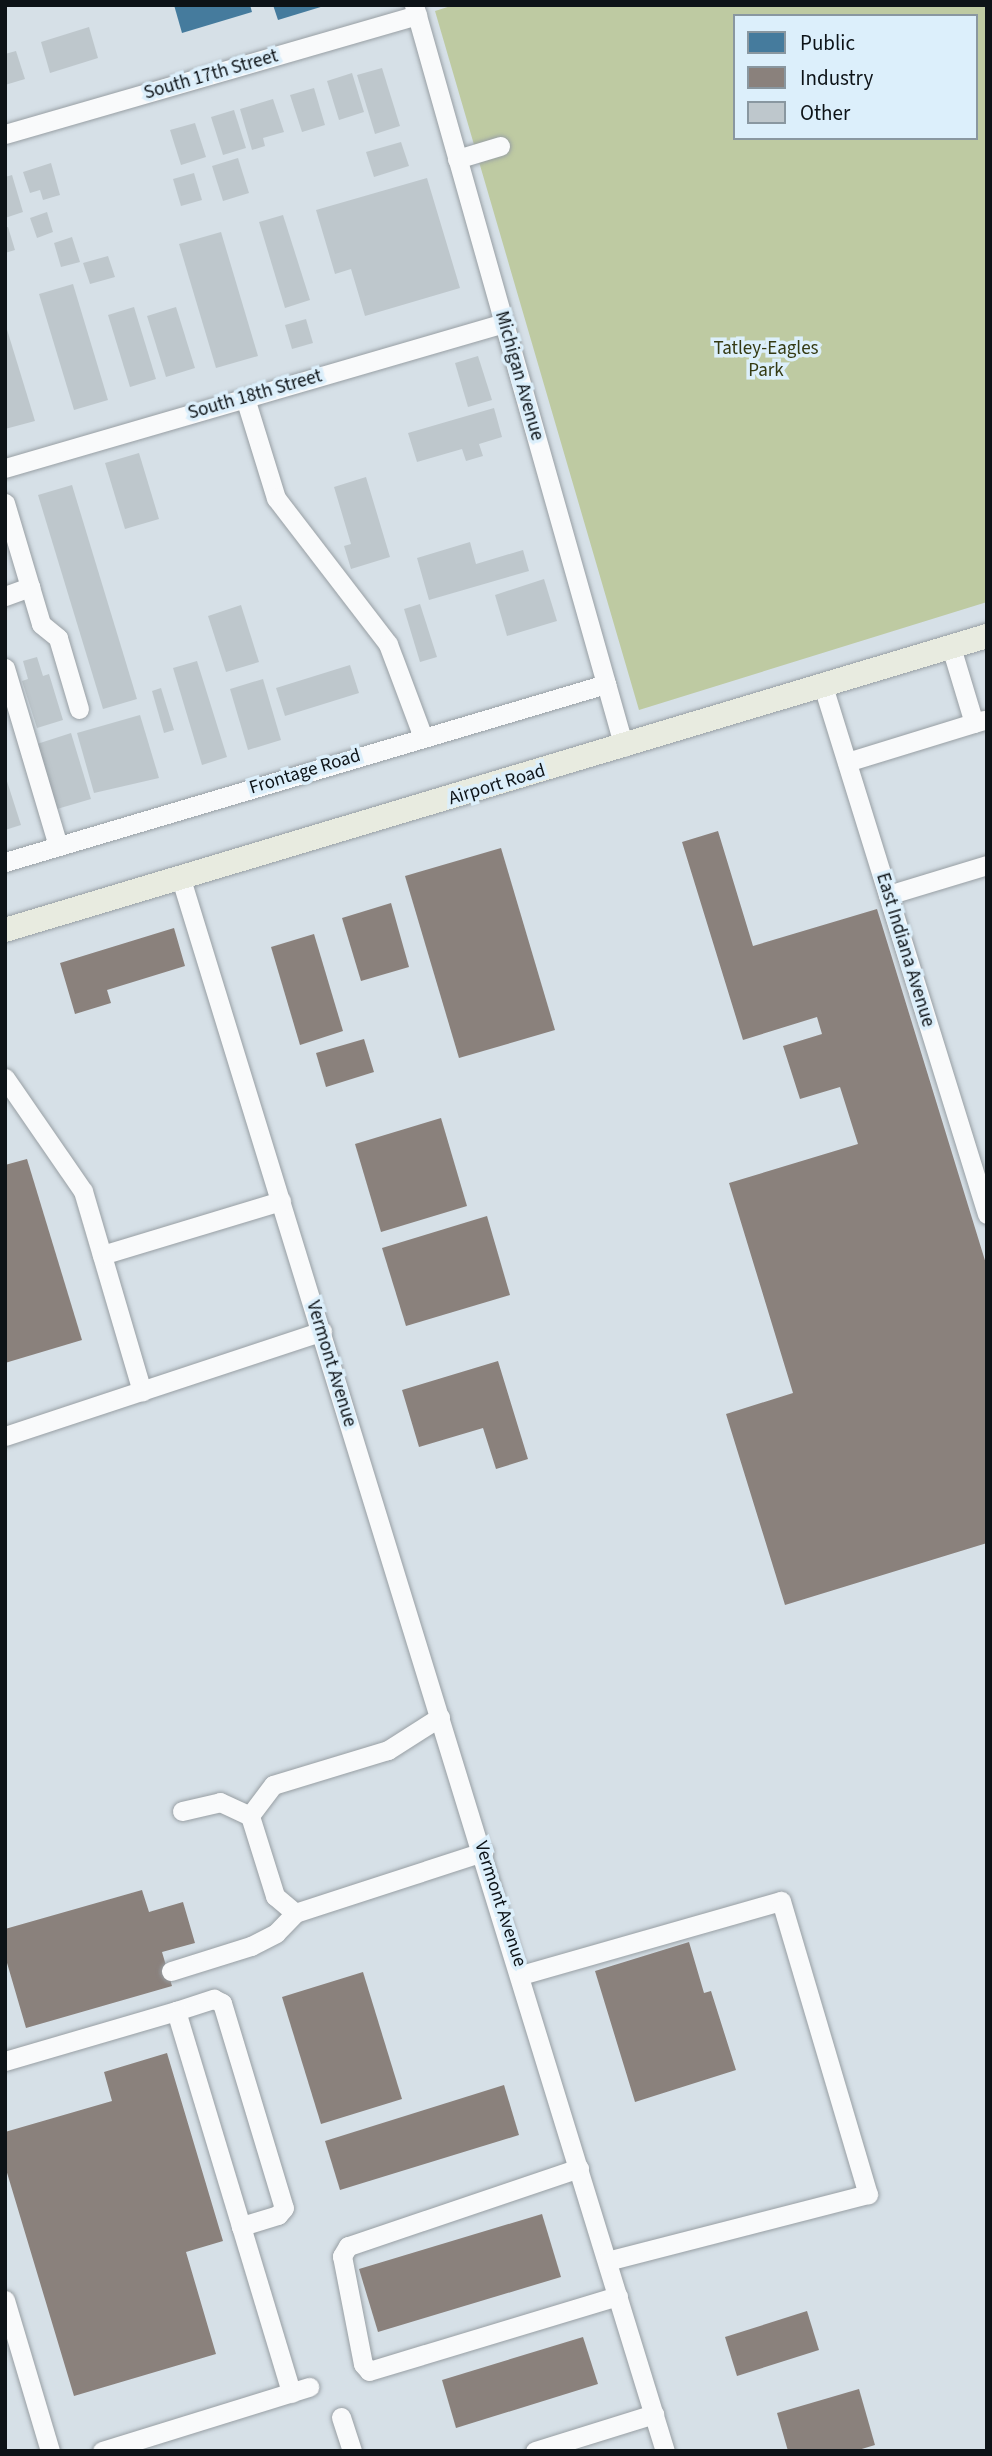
<!DOCTYPE html>
<html>
<head>
<meta charset="utf-8">
<style>
	body { margin:0 }
	#map { position:relative; width:992px; height:2456px; overflow:hidden; background:#d6e0e7; font-family:"Source Sans 3",sans-serif }
	div>[style] { position:absolute }
	[style*='--x'] { left:calc(var(--x)*1px); top:calc(var(--y)*1px); width:calc(var(--w)*1px); rotate:calc(var(--a)*1deg) }
	.green>* { inset:0; background:#becaa2 }
	.public>* { inset:0; background:#457b9d }
	.industry>* { inset:0; background:#8a817c }
	.building>* { inset:0; background:#bec7cc }
	.roads { filter:drop-shadow(0 0 2px #989fa4) drop-shadow(0 0 2px #989fa4) }
	.minor>* { height:19px; margin:-9.5px; padding:0 9.5px; transform-origin:9.5px; border-radius:9.5px; background:#f9fafb }
	.major>* { height:24px; margin:-12px; padding:0 12px; transform-origin:12px; border-radius:12px; background:#e8ebe0 }
	span { translate:-50% -50%; white-space:nowrap; text-align:center; line-height:1.15; -webkit-text-stroke:7px #dceffb; paint-order:stroke }
	.street-label { font-size:19px; color:#0d1317 }
	.park-label { font-size:19px; color:#343a13 }
	.frame { position:absolute; inset:0; border:7px solid #0d1317; pointer-events:none }
	.legend { position:absolute; left:733px; top:14px; width:245px; height:126px; box-sizing:border-box; background:#dceffb; border:2px solid #8997a0; margin:0; padding:9px 12px; list-style:none; font-size:21px; color:#0d1317 }
	.legend li { display:flex; align-items:center; gap:14px; height:35px }
	.legend b { width:35px; border:2px solid #8997a0 }
</style>
</head>
<body>
<div id="map">
	<div class="green">
		<i style="clip-path:polygon(evenodd,454px 5px,987px 5px,987px 602px,639px 710px,435px 11px,454px 5px,735px 16px,976px 16px,976px 138px,735px 138px,735px 16px)"></i>
	</div>
	<div class="public">
		<i style="clip-path:polygon(174px 5px,250px 5px,252px 12px,182px 33px)"></i>
		<i style="clip-path:polygon(273px 5px,324px 5px,324px 6px,278px 20px)"></i>
	</div>
	<div class="industry">
		<i style="clip-path:polygon(718px 831px,753px 946px,877px 909px,987px 1267px,987px 1543px,785px 1605px,726px 1414px,793px 1393px,729px 1183px,858px 1144px,840px 1087px,800px 1099px,783px 1046px,822px 1034px,817px 1017px,743px 1040px,682px 842px)"></i>
		<i style="clip-path:polygon(501px 848px,555px 1030px,459px 1058px,405px 876px)"></i>
		<i style="clip-path:polygon(391px 903px,409px 967px,361px 981px,342px 918px)"></i>
		<i style="clip-path:polygon(174px 928px,185px 966px,107px 990px,111px 1003px,75px 1014px,60px 963px)"></i>
		<i style="clip-path:polygon(314px 934px,343px 1031px,300px 1045px,271px 947px)"></i>
		<i style="clip-path:polygon(364px 1039px,374px 1072px,326px 1087px,316px 1053px)"></i>
		<i style="clip-path:polygon(441px 1118px,467px 1206px,381px 1232px,355px 1144px)"></i>
		<i style="clip-path:polygon(27px 1159px,82px 1340px,5px 1363px,5px 1165px)"></i>
		<i style="clip-path:polygon(487px 1216px,510px 1295px,406px 1326px,382px 1248px)"></i>
		<i style="clip-path:polygon(498px 1361px,528px 1459px,496px 1469px,483px 1428px,419px 1447px,402px 1390px)"></i>
		<i style="clip-path:polygon(142px 1890px,149px 1912px,183px 1902px,195px 1943px,162px 1952px,172px 1986px,26px 2028px,5px 1956px,5px 1929px)"></i>
		<i style="clip-path:polygon(689px 1942px,704px 1993px,711px 1991px,736px 2070px,635px 2102px,595px 1971px)"></i>
		<i style="clip-path:polygon(363px 1972px,402px 2099px,321px 2124px,282px 1997px)"></i>
		<i style="clip-path:polygon(167px 2053px,223px 2241px,186px 2252px,216px 2354px,74px 2396px,5px 2166px,5px 2132px,112px 2101px,104px 2072px)"></i>
		<i style="clip-path:polygon(504px 2085px,519px 2135px,340px 2190px,325px 2141px)"></i>
		<i style="clip-path:polygon(542px 2214px,561px 2277px,378px 2332px,359px 2269px)"></i>
		<i style="clip-path:polygon(807px 2311px,819px 2350px,737px 2376px,725px 2337px)"></i>
		<i style="clip-path:polygon(583px 2337px,598px 2384px,456px 2428px,442px 2380px)"></i>
		<i style="clip-path:polygon(859px 2389px,875px 2445px,855px 2451px,788px 2451px,777px 2413px)"></i>
	</div>
	<div class="building">
		<i style="clip-path:polygon(89px 27px,98px 58px,50px 73px,41px 42px)"></i>
		<i style="clip-path:polygon(16px 51px,25px 79px,5px 85px,5px 54px)"></i>
		<i style="clip-path:polygon(382px 68px,400px 126px,375px 134px,357px 75px)"></i>
		<i style="clip-path:polygon(352px 73px,364px 112px,339px 120px,327px 81px)"></i>
		<i style="clip-path:polygon(314px 88px,325px 125px,302px 132px,290px 95px)"></i>
		<i style="clip-path:polygon(273px 99px,284px 132px,263px 138px,265px 146px,252px 150px,240px 109px)"></i>
		<i style="clip-path:polygon(234px 110px,246px 148px,223px 155px,211px 117px)"></i>
		<i style="clip-path:polygon(195px 123px,206px 157px,181px 165px,170px 130px)"></i>
		<i style="clip-path:polygon(401px 142px,409px 166px,374px 177px,366px 152px)"></i>
		<i style="clip-path:polygon(238px 158px,249px 193px,223px 201px,212px 166px)"></i>
		<i style="clip-path:polygon(51px 163px,60px 195px,43px 200px,40px 190px,30px 193px,23px 172px)"></i>
		<i style="clip-path:polygon(194px 173px,202px 200px,181px 206px,173px 179px)"></i>
		<i style="clip-path:polygon(12px 175px,23px 212px,5px 218px,5px 177px)"></i>
		<i style="clip-path:polygon(427px 178px,460px 288px,365px 316px,351px 269px,335px 274px,316px 210px)"></i>
		<i style="clip-path:polygon(47px 212px,53px 232px,37px 238px,30px 218px)"></i>
		<i style="clip-path:polygon(283px 215px,310px 300px,285px 308px,259px 222px)"></i>
		<i style="clip-path:polygon(8px 227px,15px 250px,5px 253px,5px 228px)"></i>
		<i style="clip-path:polygon(221px 232px,258px 356px,216px 368px,179px 244px)"></i>
		<i style="clip-path:polygon(72px 237px,80px 262px,61px 267px,54px 243px)"></i>
		<i style="clip-path:polygon(108px 256px,115px 277px,90px 284px,83px 263px)"></i>
		<i style="clip-path:polygon(73px 284px,108px 400px,74px 410px,39px 294px)"></i>
		<i style="clip-path:polygon(134px 307px,156px 379px,130px 387px,108px 315px)"></i>
		<i style="clip-path:polygon(176px 307px,195px 368px,166px 377px,147px 316px)"></i>
		<i style="clip-path:polygon(306px 319px,313px 343px,292px 349px,285px 325px)"></i>
		<i style="clip-path:polygon(5px 323px,35px 421px,5px 429px)"></i>
		<i style="clip-path:polygon(478px 356px,492px 400px,468px 407px,455px 363px)"></i>
		<i style="clip-path:polygon(494px 408px,502px 437px,479px 444px,483px 456px,466px 461px,462px 449px,417px 462px,408px 433px)"></i>
		<i style="clip-path:polygon(139px 453px,159px 519px,125px 529px,105px 463px)"></i>
		<i style="clip-path:polygon(366px 477px,390px 557px,351px 569px,344px 546px,351px 544px,334px 487px)"></i>
		<i style="clip-path:polygon(72px 485px,137px 699px,103px 709px,38px 495px)"></i>
		<i style="clip-path:polygon(470px 542px,476px 564px,523px 550px,529px 571px,429px 600px,417px 558px)"></i>
		<i style="clip-path:polygon(544px 579px,557px 621px,507px 636px,495px 595px)"></i>
		<i style="clip-path:polygon(420px 604px,437px 657px,420px 662px,404px 609px)"></i>
		<i style="clip-path:polygon(241px 605px,259px 662px,226px 672px,208px 616px)"></i>
		<i style="clip-path:polygon(37px 657px,43px 676px,49px 674px,63px 720px,37px 728px,22px 681px,28px 679px,23px 661px)"></i>
		<i style="clip-path:polygon(197px 661px,227px 757px,202px 765px,173px 668px)"></i>
		<i style="clip-path:polygon(350px 665px,359px 693px,285px 716px,276px 688px)"></i>
		<i style="clip-path:polygon(263px 679px,281px 740px,248px 750px,230px 689px)"></i>
		<i style="clip-path:polygon(161px 688px,174px 730px,164px 733px,152px 691px)"></i>
		<i style="clip-path:polygon(140px 715px,159px 778px,94px 793px,77px 733px)"></i>
		<i style="clip-path:polygon(71px 733px,91px 799px,57px 809px,37px 744px)"></i>
		<i style="clip-path:polygon(5px 775px,21px 825px,5px 830px)"></i>
	</div>
	<div class="roads">
		<div class="minor">
			<i style="--x:414;--y:5;--w:771;--a:74.2"></i>
			<i style="--x:5;--y:134;--w:429;--a:-16.1"></i>
			<i style="--x:457;--y:159;--w:45;--a:-16.8"></i>
			<i style="--x:245;--y:398;--w:105;--a:72.8"></i>
			<i style="--x:276;--y:498;--w:184;--a:52.5"></i>
			<i style="--x:388;--y:644;--w:99;--a:69.4"></i>
			<i style="--x:5;--y:468;--w:520;--a:-16.2"></i>
			<i style="--x:5;--y:503;--w:126;--a:73.4"></i>
			<i style="--x:41;--y:624;--w:22;--a:39"></i>
			<i style="--x:58;--y:638;--w:74;--a:73.5"></i>
			<i style="--x:5;--y:596;--w:27;--a:-20"></i>
			<i style="--x:951;--y:647;--w:79;--a:73.2"></i>
			<i style="--x:974;--y:723;--w:10;--a:-17"></i>
			<i style="--x:5;--y:668;--w:186;--a:73.4"></i>
			<i style="--x:823;--y:686;--w:553;--a:72.74"></i>
			<i style="--x:847;--y:762;--w:133;--a:-17.1"></i>
			<i style="--x:5;--y:862;--w:627;--a:-16.5"></i>
			<i style="--x:181;--y:879;--w:1645;--a:72.89"></i>
			<i style="--x:888;--y:895;--w:103;--a:-16.9"></i>
			<i style="--x:5;--y:1078;--w:137;--a:55.4"></i>
			<i style="--x:83;--y:1191;--w:209;--a:73.6"></i>
			<i style="--x:102;--y:1255;--w:187;--a:-16.8"></i>
			<i style="--x:5;--y:1436;--w:334;--a:-18.3"></i>
			<i style="--x:440;--y:1717;--w:62;--a:147.6"></i>
			<i style="--x:388;--y:1750;--w:120;--a:163.1"></i>
			<i style="--x:273;--y:1785;--w:39;--a:127"></i>
			<i style="--x:250;--y:1816;--w:84;--a:72.6"></i>
			<i style="--x:275;--y:1896;--w:26;--a:40"></i>
			<i style="--x:295;--y:1913;--w:198;--a:-18"></i>
			<i style="--x:182;--y:1811;--w:39;--a:-13"></i>
			<i style="--x:220;--y:1802;--w:33;--a:25"></i>
			<i style="--x:171;--y:1971;--w:84;--a:-17.4"></i>
			<i style="--x:251;--y:1946;--w:28;--a:-27"></i>
			<i style="--x:276;--y:1933;--w:28;--a:-46"></i>
			<i style="--x:521;--y:1975;--w:270;--a:-15.9"></i>
			<i style="--x:781;--y:1901;--w:306;--a:73.5"></i>
			<i style="--x:868;--y:2194;--w:269;--a:165.6"></i>
			<i style="--x:176;--y:2011;--w:40;--a:-18"></i>
			<i style="--x:214;--y:1999;--w:9;--a:27"></i>
			<i style="--x:222;--y:2003;--w:214;--a:73.2"></i>
			<i style="--x:284;--y:2208;--w:9;--a:131"></i>
			<i style="--x:278;--y:2215;--w:39;--a:163"></i>
			<i style="--x:5;--y:2061;--w:178;--a:-16.3"></i>
			<i style="--x:176;--y:2011;--w:399;--a:73.2"></i>
			<i style="--x:579;--y:2168;--w:244;--a:161.3"></i>
			<i style="--x:348;--y:2246;--w:12;--a:121"></i>
			<i style="--x:342;--y:2256;--w:110;--a:79"></i>
			<i style="--x:363;--y:2364;--w:9;--a:49"></i>
			<i style="--x:369;--y:2371;--w:260;--a:-16.8"></i>
			<i style="--x:5;--y:2300;--w:158;--a:73.4"></i>
			<i style="--x:341;--y:2417;--w:36;--a:72"></i>
			<i style="--x:102;--y:2451;--w:217;--a:-17.2"></i>
			<i style="--x:535;--y:2451;--w:125;--a:-17.3"></i>
		</div>
		<div class="major">
			<i style="--x:5;--y:930;--w:1025;--a:-16.67"></i>
		</div>
	</div>
	<div class="street-label">
		<span style="left:211px;top:75px;rotate:-16deg">South 17th Street</span>
		<span style="left:519px;top:376px;rotate:74deg">Michigan Avenue</span>
		<span style="left:255px;top:395px;rotate:-16deg">South 18th Street</span>
		<span style="left:305px;top:772px;rotate:-17deg">Frontage Road</span>
		<span style="left:497px;top:785px;rotate:-17deg">Airport Road</span>
		<span style="left:905px;top:950px;rotate:73deg">East Indiana Avenue</span>
		<span style="left:331px;top:1364px;rotate:73deg">Vermont Avenue</span>
		<span style="left:500px;top:1904px;rotate:72deg">Vermont Avenue</span>
	</div>
	<div class="park-label">
		<span style="left:766px;top:360px">Tatley-Eagles<br>Park</span>
	</div>
	<div class="frame"></div>
	<ul class="legend">
	<li><b style="height:19px;background:#457b9d"></b>Public</li>
	<li><b style="height:19px;background:#8a817c"></b>Industry</li>
	<li><b style="height:19px;background:#bec7cc"></b>Other</li>
	</ul>
</div>
</body>
</html>
